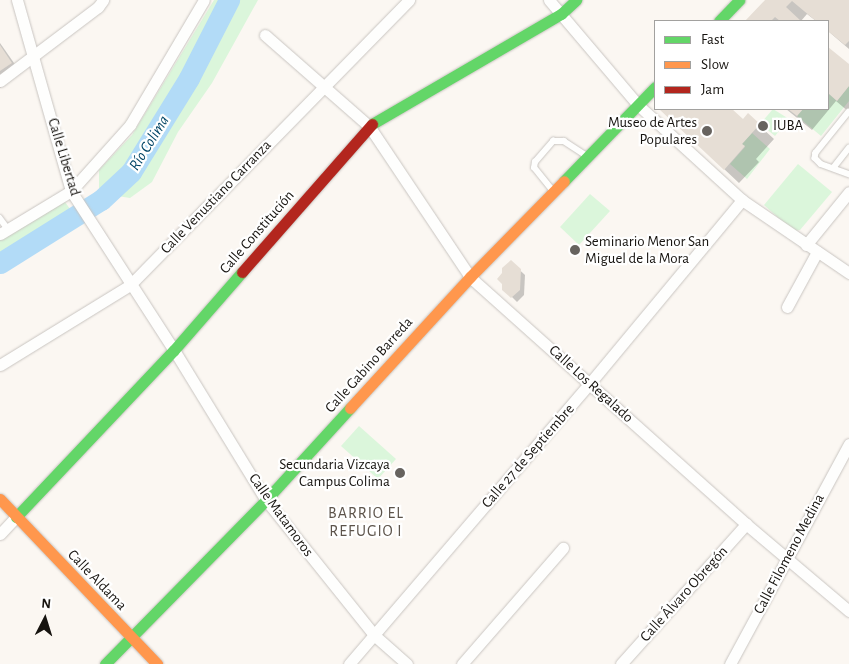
<!DOCTYPE html>
<html>
<head>
<meta charset="utf-8">
<style>
	body { margin:0 }
	#map { position:relative; width:849px; height:664px; overflow:hidden; background:#fbf7f2; font-family:"Alegreya Sans",sans-serif }
	div>[style] { position:absolute }
	[style*='--x'] { left:calc(var(--x)*1px); top:calc(var(--y)*1px); width:calc(var(--w)*1px); rotate:calc(var(--a)*1deg) }
	.green>* { inset:0; background:#dbf6db }
	.shadow>* { inset:0; background:#0003 }
	.river>* { height:21px; margin:-10.5px; padding:0 10.5px; transform-origin:10.5px; border-radius:10.5px; background:#b2dbf7 }
	.building>* { inset:0; background:#e6ded5 }
	.roads { filter:drop-shadow(0 0 1px #c9c5c1) drop-shadow(0 0 1px #c9c5c1) }
	.lane>* { height:5.5px; margin:-2.75px; padding:0 2.75px; transform-origin:2.75px; border-radius:2.75px; background:#fefefd }
	.street>* { height:11px; margin:-5.5px; padding:0 5.5px; transform-origin:5.5px; border-radius:5.5px; background:#fefefd }
	.fast>* { height:11px; margin:-5.5px; padding:0 5.5px; transform-origin:5.5px; border-radius:5.5px; background:#63d668 }
	.slow>* { height:11px; margin:-5.5px; padding:0 5.5px; transform-origin:5.5px; border-radius:5.5px; background:#ff974d }
	.jam>* { height:11px; margin:-5.5px; padding:0 5.5px; transform-origin:5.5px; border-radius:5.5px; background:#b3261e }
	.dots>* { width:14px; height:14px; translate:-50% -50%; box-sizing:border-box; border:2px solid #fff; border-radius:50% }
	span { translate:-50% -50%; white-space:nowrap; text-align:center; line-height:1.15; -webkit-text-stroke:4.5px #fff; paint-order:stroke }
	.poi-label { font-size:15px; color:#171410 }
	.right { translate:-100% -50%; text-align:right }
	.left { translate:0 -50%; text-align:left }
	.street-label { font-size:15px; color:#171410 }
	.water-label { font-size:16px; color:#014465; font-style:italic }
	.neighbourhood-label { font-size:16px; color:#5d544b; letter-spacing:1px }
	.legend { position:absolute; left:654px; top:20px; width:175px; height:90px; box-sizing:border-box; background:#fff; border:1px solid #a2a19f; margin:0; padding:6px 9px; list-style:none; font-size:15px; color:#171410 }
	.legend li { display:flex; align-items:center; gap:10px; height:25px }
	.legend b { width:25px; border:1px solid #a2a19f }
	.north { position:absolute; left:20px; top:594px; width:50px; height:50px; -webkit-text-stroke:4px #fff; paint-order:stroke; rotate:5deg; font-size:14px; font-weight:700; line-height:20px; text-align:center; color:#171410 }
	.north::after { content:''; display:block; margin:auto; width:18px; height:22px; background:#171410; clip-path:polygon(50% 0,100% 100%,50% 72%,0 100%) }
</style>
</head>
<body>
<div id="map">
	<div class="green">
		<i style="clip-path:polygon(214px 0,258px 0,212px 83px,178px 132px,152px 182px,130px 198px,99px 193px,99px 170px,132px 135px)"></i>
		<i style="clip-path:polygon(849px 86px,849px 101px,821px 136px,797px 116px,803px 109px,828px 109px,828px 93px,837px 101px)"></i>
		<i style="clip-path:polygon(773px 109px,789px 119px,775px 136px,760px 124px)"></i>
		<i style="clip-path:polygon(752px 133px,770px 149px,747px 179px,730px 164px,745px 147px,742px 144px)"></i>
		<i style="clip-path:polygon(798px 164px,832px 192px,800px 230px,793px 231px,764px 205px)"></i>
		<i style="clip-path:polygon(590px 194px,610px 211px,579px 245px,560px 227px)"></i>
		<i style="clip-path:polygon(65px 202px,73px 213px,59px 223px,30px 235px,16px 250px,0 255px,0 240px)"></i>
		<i style="clip-path:polygon(359px 426px,396px 459px,378px 479px,341px 446px)"></i>
	</div>
	<div class="shadow">
		<i style="clip-path:polygon(766px 0,849px 0,849px 49px,828px 31px,828px 21px,816px 21px,807px 14px,801px 21px,746px 21px)"></i>
		<i style="clip-path:polygon(0 43px,21px 73px,0 88px)"></i>
		<i style="clip-path:polygon(828px 49px,849px 66px,849px 112px,836px 101px,812px 130px,786px 109px,828px 109px)"></i>
		<i style="clip-path:polygon(660px 109px,730px 109px,743px 121px,748px 115px,774px 139px,756px 159px,759px 162px,739px 183px)"></i>
		<i style="clip-path:polygon(511px 262px,525px 275px,524px 295px,517px 302px,504px 289px)"></i>
	</div>
	<div class="river">
		<i style="--x:0;--y:263;--w:119;--a:-32"></i>
		<i style="--x:101;--y:200;--w:41;--a:-43"></i>
		<i style="--x:131;--y:172;--w:110;--a:-58.3"></i>
		<i style="--x:189;--y:78;--w:88;--a:-62.9"></i>
	</div>
	<div class="building">
		<i style="clip-path:polygon(765px 0,849px 0,849px 41px,845px 45px,828px 31px,828px 21px,816px 21px,792px 1px,786px 7px,801px 21px,780px 21px,775px 17px,771px 21px,745px 21px)"></i>
		<i style="clip-path:polygon(0 45px,12px 63px,0 71px)"></i>
		<i style="clip-path:polygon(828px 47px,849px 64px,849px 86px,837px 101px,828px 93px)"></i>
		<i style="clip-path:polygon(659px 109px,732px 109px,743px 119px,748px 113px,760px 124px,742px 144px,745px 146px,724px 170px)"></i>
		<i style="clip-path:polygon(788px 109px,803px 109px,797px 116px)"></i>
		<i style="clip-path:polygon(511px 260px,521px 269px,520px 290px,511px 298px,502px 290px,502px 284px,497px 279px,502px 273px,502px 268px)"></i>
	</div>
	<div class="roads">
		<div class="lane">
			<i style="--x:849;--y:112;--w:53;--a:128.8"></i>
			<i style="--x:816;--y:153;--w:5;--a:101"></i>
			<i style="--x:815;--y:158;--w:8;--a:45"></i>
			<i style="--x:821;--y:164;--w:30;--a:20"></i>
			<i style="--x:834;--y:167;--w:24;--a:-52"></i>
			<i style="--x:552;--y:190;--w:28;--a:-129"></i>
			<i style="--x:534;--y:168;--w:6;--a:-81"></i>
			<i style="--x:535;--y:162;--w:28;--a:-49"></i>
			<i style="--x:553;--y:141;--w:11;--a:0"></i>
			<i style="--x:564;--y:141;--w:27;--a:33"></i>
			<i style="--x:0;--y:218;--w:14;--a:54"></i>
		</div>
		<div class="street">
			<i style="--x:17;--y:0;--w:198;--a:74.2"></i>
			<i style="--x:71;--y:191;--w:189;--a:57.1"></i>
			<i style="--x:174;--y:350;--w:176;--a:58.5"></i>
			<i style="--x:266;--y:500;--w:173;--a:51.3"></i>
			<i style="--x:374;--y:635;--w:44;--a:41.3"></i>
			<i style="--x:549;--y:0;--w:138;--a:49.7"></i>
			<i style="--x:638;--y:105;--w:141;--a:42.4"></i>
			<i style="--x:742;--y:200;--w:130;--a:34.3"></i>
			<i style="--x:265;--y:35;--w:138;--a:41.2"></i>
			<i style="--x:369;--y:126;--w:182;--a:56.2"></i>
			<i style="--x:470;--y:277;--w:370;--a:41.8"></i>
			<i style="--x:746;--y:524;--w:135;--a:40.2"></i>
			<i style="--x:0;--y:81;--w:123;--a:-37.1"></i>
			<i style="--x:98;--y:7;--w:9;--a:-54"></i>
			<i style="--x:0;--y:234;--w:83;--a:-31.2"></i>
			<i style="--x:71;--y:191;--w:89;--a:-48.2"></i>
			<i style="--x:130;--y:125;--w:145;--a:-59.4"></i>
			<i style="--x:806;--y:245;--w:68;--a:-50.9"></i>
			<i style="--x:787;--y:307;--w:63;--a:-61.4"></i>
			<i style="--x:0;--y:365;--w:153;--a:-31.6"></i>
			<i style="--x:130;--y:285;--w:399;--a:-45.6"></i>
			<i style="--x:0;--y:534;--w:23;--a:-47"></i>
			<i style="--x:349;--y:664;--w:370;--a:-49.4"></i>
			<i style="--x:590;--y:383;--w:238;--a:-50.3"></i>
			<i style="--x:462;--y:664;--w:154;--a:-49"></i>
			<i style="--x:621;--y:664;--w:188;--a:-48.2"></i>
			<i style="--x:730;--y:664;--w:250;--a:-61.6"></i>
		</div>
		<div class="fast">
			<i style="--x:719;--y:21;--w:29;--a:-46"></i>
			<i style="--x:372;--y:124;--w:219;--a:-30.2"></i>
			<i style="--x:561;--y:14;--w:21;--a:-43"></i>
			<i style="--x:564;--y:181;--w:131;--a:-45.9"></i>
			<i style="--x:16;--y:517;--w:230;--a:-46.6"></i>
			<i style="--x:174;--y:350;--w:103;--a:-48.9"></i>
			<i style="--x:105;--y:664;--w:230;--a:-45.5"></i>
			<i style="--x:266;--y:500;--w:125;--a:-47.6"></i>
		</div>
		<div class="slow">
			<i style="--x:350;--y:408;--w:178;--a:-47.5"></i>
			<i style="--x:470;--y:277;--w:134;--a:-45.6"></i>
			<i style="--x:0;--y:499;--w:228;--a:46.4"></i>
		</div>
		<div class="jam">
			<i style="--x:242;--y:272;--w:197;--a:-48.7"></i>
		</div>
	</div>
	<div class="dots">
		<i style="left:763px;top:126px;background:#67635f"></i>
		<i style="left:707px;top:131px;background:#67635f"></i>
		<i style="left:575px;top:250px;background:#67635f"></i>
		<i style="left:400px;top:473px;background:#67635f"></i>
	</div>
	<div class="poi-label">
		<span class="right" style="left:697px;top:131px">Museo de Artes<br>Populares</span>
		<span class="left" style="left:773px;top:126px">IUBA</span>
		<span class="left" style="left:585px;top:250px">Seminario Menor San<br>Miguel de la Mora</span>
		<span class="right" style="left:390px;top:473px">Secundaria Vizcaya<br>Campus Colima</span>
	</div>
	<div class="street-label">
		<span style="left:64px;top:157px;rotate:73deg">Calle Libertad</span>
		<span style="left:216px;top:197px;rotate:-46deg">Calle Venustiano Carranza</span>
		<span style="left:257px;top:232px;rotate:-49deg">Calle Constitución</span>
		<span style="left:369px;top:365px;rotate:-48deg">Calle Gabino Barreda</span>
		<span style="left:591px;top:384px;rotate:42deg">Calle Los Regalado</span>
		<span style="left:528px;top:456px;rotate:-49deg">Calle 27 de Septiembre</span>
		<span style="left:281px;top:515px;rotate:54deg">Calle Matamoros</span>
		<span style="left:789px;top:554px;rotate:-62deg">Calle Filomeno Medina</span>
		<span style="left:97px;top:580px;rotate:46deg">Calle Aldama</span>
		<span style="left:684px;top:594px;rotate:-48deg">Calle Álvaro Obregón</span>
	</div>
	<div class="water-label">
		<span style="left:149px;top:143px;rotate:-58deg">Río Colima</span>
	</div>
	<div class="neighbourhood-label">
		<span style="left:366px;top:522px">BARRIO EL<br>REFUGIO I</span>
	</div>
	<ul class="legend">
	<li><b style="height:6px;background:#63d668"></b>Fast</li>
	<li><b style="height:6px;background:#ff974d"></b>Slow</li>
	<li><b style="height:6px;background:#b3261e"></b>Jam</li>
	</ul>
	<div class="north">N</div>
</div>
</body>
</html>
